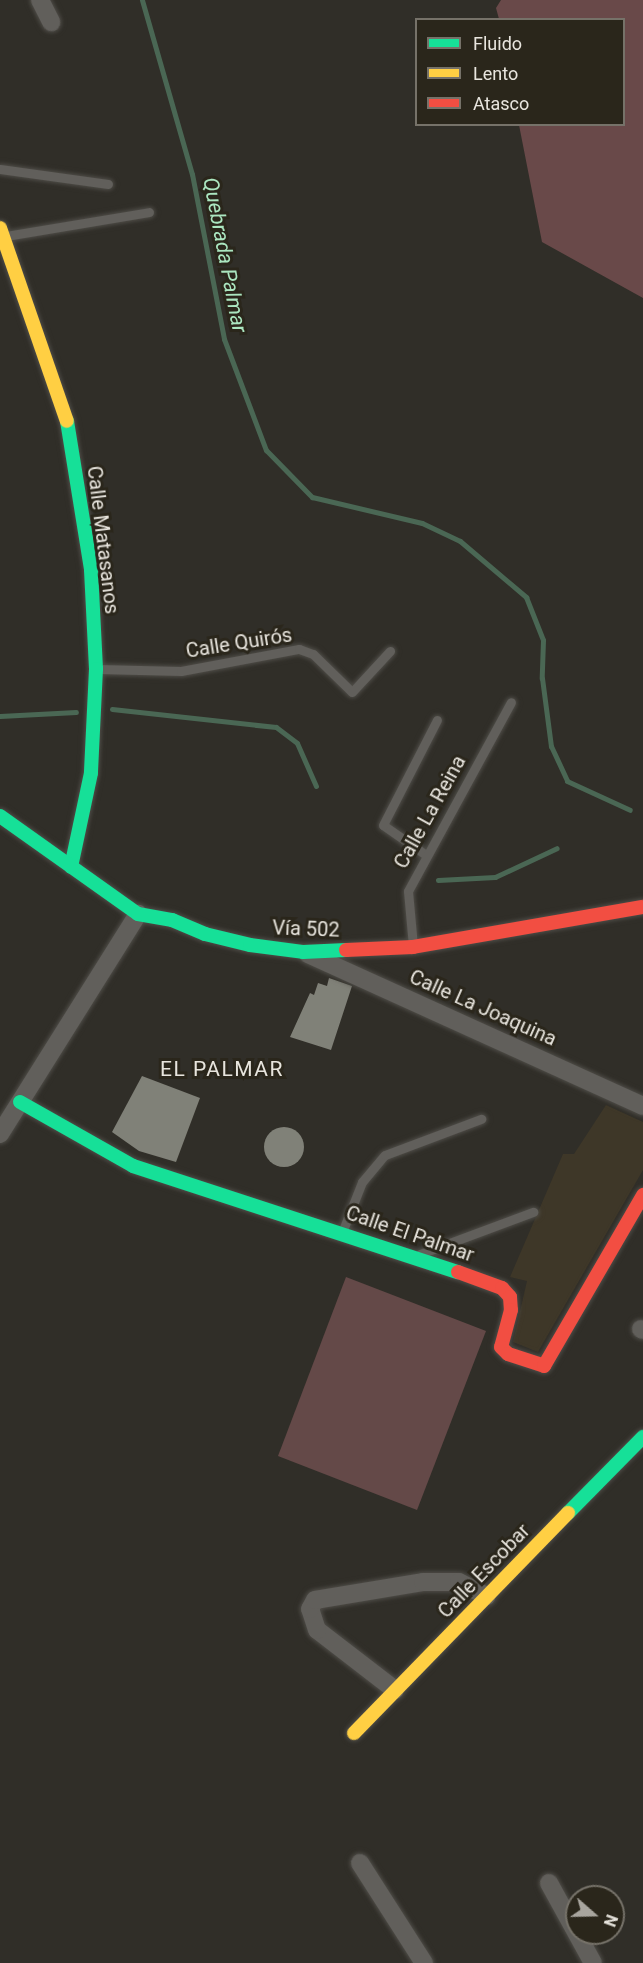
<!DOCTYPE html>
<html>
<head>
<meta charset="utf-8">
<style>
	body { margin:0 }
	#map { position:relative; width:643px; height:1963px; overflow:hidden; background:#302e28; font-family:Roboto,sans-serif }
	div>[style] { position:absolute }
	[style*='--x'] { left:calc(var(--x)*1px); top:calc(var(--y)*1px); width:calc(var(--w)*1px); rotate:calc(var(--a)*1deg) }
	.built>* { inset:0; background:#3e3728 }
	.green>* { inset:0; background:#644948 }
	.forest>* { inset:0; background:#694949 }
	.stream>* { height:5px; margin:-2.5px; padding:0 2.5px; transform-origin:2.5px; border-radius:2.5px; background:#4a6754 }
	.building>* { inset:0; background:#808178 }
	.round { border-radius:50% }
	.roads { filter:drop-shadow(0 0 2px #4e4c47) drop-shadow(0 0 2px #4e4c47) }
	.lane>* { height:9px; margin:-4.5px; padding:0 4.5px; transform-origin:4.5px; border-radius:4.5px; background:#615f5b }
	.street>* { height:18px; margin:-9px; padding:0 9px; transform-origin:9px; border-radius:9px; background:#615f5b }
	.fast>* { height:14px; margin:-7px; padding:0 7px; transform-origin:7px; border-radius:7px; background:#16e098 }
	.slow>* { height:14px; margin:-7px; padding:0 7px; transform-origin:7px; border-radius:7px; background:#ffcf43 }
	.jam>* { height:14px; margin:-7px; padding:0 7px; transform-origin:7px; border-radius:7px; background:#f24e42 }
	span { translate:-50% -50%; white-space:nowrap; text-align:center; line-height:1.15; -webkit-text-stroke:6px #2a261b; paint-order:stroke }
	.street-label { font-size:20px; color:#e8e5de }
	.water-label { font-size:21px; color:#abe6c0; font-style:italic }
	.neighbourhood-label { font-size:21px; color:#e8e5de; letter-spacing:1.5px }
	.legend { position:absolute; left:415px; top:18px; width:210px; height:108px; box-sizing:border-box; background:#2a261b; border:2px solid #767269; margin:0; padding:8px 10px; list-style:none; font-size:18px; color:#e8e5de }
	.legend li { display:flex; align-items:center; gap:12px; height:30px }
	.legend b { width:30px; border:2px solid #767269 }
	.north { position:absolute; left:565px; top:1885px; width:60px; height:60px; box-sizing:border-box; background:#2a261b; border:2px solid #767269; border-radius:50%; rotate:110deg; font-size:16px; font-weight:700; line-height:24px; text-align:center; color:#e8e5de }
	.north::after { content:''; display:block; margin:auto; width:21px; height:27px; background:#a8a59e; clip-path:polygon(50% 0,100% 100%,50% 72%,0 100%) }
</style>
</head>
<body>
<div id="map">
	<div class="built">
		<i style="clip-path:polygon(606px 1105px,643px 1122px,643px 1170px,538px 1352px,513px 1342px,527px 1281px,510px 1277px,563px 1154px,574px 1154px)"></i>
	</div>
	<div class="green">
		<i style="clip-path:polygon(346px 1277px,486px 1331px,417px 1510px,278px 1456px)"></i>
	</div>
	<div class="forest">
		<i style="clip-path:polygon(501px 0,643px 0,643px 298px,542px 242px,519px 125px,624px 124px,624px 20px,499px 19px,496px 8px)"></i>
	</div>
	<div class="stream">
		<i style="--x:142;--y:0;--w:181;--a:74"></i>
		<i style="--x:192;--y:174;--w:168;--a:79"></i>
		<i style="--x:224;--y:339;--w:119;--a:69.3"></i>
		<i style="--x:266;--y:450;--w:66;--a:45.6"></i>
		<i style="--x:312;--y:497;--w:113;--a:13.3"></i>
		<i style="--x:422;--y:523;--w:42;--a:25.3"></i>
		<i style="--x:460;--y:541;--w:87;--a:40.3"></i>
		<i style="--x:526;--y:597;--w:46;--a:68.4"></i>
		<i style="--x:543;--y:640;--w:38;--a:92"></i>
		<i style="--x:542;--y:678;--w:69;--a:82.5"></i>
		<i style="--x:551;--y:746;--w:38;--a:65"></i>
		<i style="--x:567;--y:781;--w:69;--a:24.7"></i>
		<i style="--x:112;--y:709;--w:165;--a:6.3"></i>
		<i style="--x:276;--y:727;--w:26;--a:37"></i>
		<i style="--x:297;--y:743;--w:47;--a:66.2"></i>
		<i style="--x:0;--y:716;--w:76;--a:-3"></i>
		<i style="--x:438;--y:880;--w:57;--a:-3"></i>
		<i style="--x:495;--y:877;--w:68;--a:-25.1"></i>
	</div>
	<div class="building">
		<i style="clip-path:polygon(329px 978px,352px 986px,331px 1050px,290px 1037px,310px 993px,314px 995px,318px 983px,327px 986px)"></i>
		<i style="clip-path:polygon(142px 1076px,200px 1098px,176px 1162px,139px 1151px,112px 1132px)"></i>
		<i class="round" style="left:264px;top:1127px;width:40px;height:40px"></i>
	</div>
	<div class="roads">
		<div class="lane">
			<i style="--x:0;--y:169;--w:109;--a:7.9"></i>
			<i style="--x:6;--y:236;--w:145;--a:-9.5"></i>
			<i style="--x:98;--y:669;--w:83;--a:1.4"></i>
			<i style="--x:181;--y:671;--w:120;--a:-10.6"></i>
			<i style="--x:299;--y:649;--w:15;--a:20"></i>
			<i style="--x:313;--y:654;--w:54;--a:44.3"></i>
			<i style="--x:352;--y:692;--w:56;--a:-47.2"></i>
			<i style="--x:426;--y:855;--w:52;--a:-145.1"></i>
			<i style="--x:383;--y:825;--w:118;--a:-62.8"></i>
			<i style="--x:413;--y:946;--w:55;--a:-95.2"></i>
			<i style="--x:408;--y:891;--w:215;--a:-61.4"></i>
			<i style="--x:343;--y:1230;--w:52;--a:-68.4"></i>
			<i style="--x:362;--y:1182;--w:35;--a:-50"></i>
			<i style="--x:385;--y:1155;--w:103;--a:-20.6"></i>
			<i style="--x:420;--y:1254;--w:121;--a:-20.4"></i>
		</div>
		<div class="street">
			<i style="--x:40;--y:0;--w:25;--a:63"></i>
			<i style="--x:308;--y:954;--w:368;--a:24.4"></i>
			<i style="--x:0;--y:1134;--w:260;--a:-57.9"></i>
			<i style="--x:641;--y:1329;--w:2;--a:27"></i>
			<i style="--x:395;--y:1690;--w:98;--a:-142.4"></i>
			<i style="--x:317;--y:1630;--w:22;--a:-108"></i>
			<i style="--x:310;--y:1609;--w:10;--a:-61"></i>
			<i style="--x:315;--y:1600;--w:109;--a:-9.5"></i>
			<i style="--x:423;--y:1582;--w:36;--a:0"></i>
			<i style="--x:459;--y:1582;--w:31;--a:27"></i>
			<i style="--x:360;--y:1863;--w:119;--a:57.4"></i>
			<i style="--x:549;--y:1883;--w:91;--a:61.2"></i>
		</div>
		<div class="fast">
			<i style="--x:67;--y:421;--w:151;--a:80.8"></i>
			<i style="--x:91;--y:570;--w:99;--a:87.1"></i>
			<i style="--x:96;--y:669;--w:104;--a:92.8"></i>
			<i style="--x:91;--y:773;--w:96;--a:102"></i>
			<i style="--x:0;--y:816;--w:169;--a:35.4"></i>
			<i style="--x:138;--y:914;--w:35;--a:10"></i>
			<i style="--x:172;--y:920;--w:36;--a:23"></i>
			<i style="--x:205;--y:934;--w:46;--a:13.7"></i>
			<i style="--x:250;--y:945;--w:53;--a:7.5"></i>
			<i style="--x:303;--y:952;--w:43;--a:-2.7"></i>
			<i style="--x:20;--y:1102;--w:130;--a:29.5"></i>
			<i style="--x:133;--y:1166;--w:342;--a:18.1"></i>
			<i style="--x:568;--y:1513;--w:107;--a:-45.4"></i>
		</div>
		<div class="slow">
			<i style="--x:0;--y:228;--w:204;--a:70.9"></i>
			<i style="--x:354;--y:1733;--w:307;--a:-45.8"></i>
		</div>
		<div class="jam">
			<i style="--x:346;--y:950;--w:67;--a:-2.6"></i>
			<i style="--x:413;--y:947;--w:233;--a:-9.9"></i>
			<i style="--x:458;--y:1272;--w:47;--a:20"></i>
			<i style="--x:502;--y:1288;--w:12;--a:48"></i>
			<i style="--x:510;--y:1297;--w:13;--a:86"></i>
			<i style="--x:511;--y:1310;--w:38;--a:105"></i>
			<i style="--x:501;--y:1347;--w:10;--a:45"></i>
			<i style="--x:508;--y:1354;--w:38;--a:18"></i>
			<i style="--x:544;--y:1366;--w:198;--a:-59.9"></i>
		</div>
	</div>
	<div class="street-label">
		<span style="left:103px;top:540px;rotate:83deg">Calle Matasanos</span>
		<span style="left:239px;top:643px;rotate:-9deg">Calle Quirós</span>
		<span style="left:430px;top:812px;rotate:-61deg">Calle La Reina</span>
		<span style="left:306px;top:929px;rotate:2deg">Vía 502</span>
		<span style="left:483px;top:1008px;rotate:24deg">Calle La Joaquina</span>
		<span style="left:410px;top:1234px;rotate:19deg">Calle El Palmar</span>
		<span style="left:484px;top:1571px;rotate:-46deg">Calle Escobar</span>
	</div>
	<div class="water-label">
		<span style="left:225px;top:255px;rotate:79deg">Quebrada Palmar</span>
	</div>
	<div class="neighbourhood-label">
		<span style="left:222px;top:1069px">EL PALMAR</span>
	</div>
	<ul class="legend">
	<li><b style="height:8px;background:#16e098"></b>Fluido</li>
	<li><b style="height:8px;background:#ffcf43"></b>Lento</li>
	<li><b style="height:8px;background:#f24e42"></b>Atasco</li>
	</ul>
	<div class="north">N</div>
</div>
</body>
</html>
